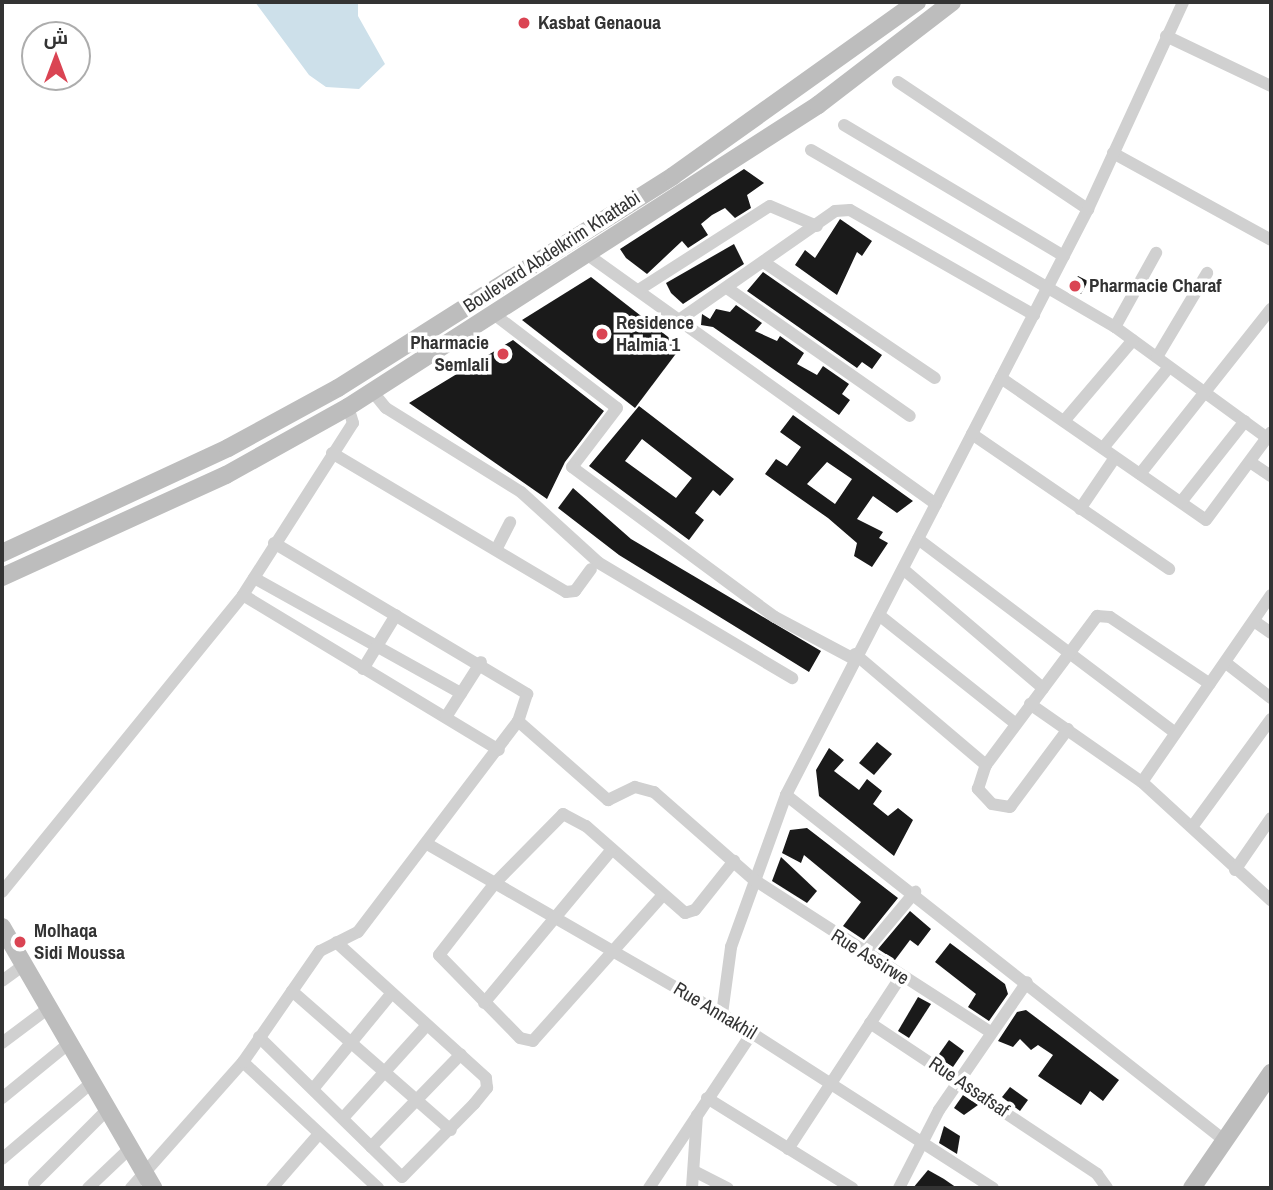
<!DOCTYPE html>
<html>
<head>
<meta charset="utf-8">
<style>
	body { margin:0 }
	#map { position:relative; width:1273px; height:1190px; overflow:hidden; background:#fff; font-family:"Archivo Narrow",Cairo,sans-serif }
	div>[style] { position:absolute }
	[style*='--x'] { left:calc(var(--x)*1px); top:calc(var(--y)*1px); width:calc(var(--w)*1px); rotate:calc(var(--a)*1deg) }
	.water>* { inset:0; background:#cde0ea }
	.building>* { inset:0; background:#1a1a1a }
	.street>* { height:12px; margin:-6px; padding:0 6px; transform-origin:6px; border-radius:6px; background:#d0d0d0 }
	.secondary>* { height:18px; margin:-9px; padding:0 9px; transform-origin:9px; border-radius:9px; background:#bdbdbd }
	.dots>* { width:19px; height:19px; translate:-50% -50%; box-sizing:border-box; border:4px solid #fff; border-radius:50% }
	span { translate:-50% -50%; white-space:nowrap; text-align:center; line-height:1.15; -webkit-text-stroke:7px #fff; paint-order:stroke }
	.poi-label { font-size:19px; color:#333; font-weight:700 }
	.left { translate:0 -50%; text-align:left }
	.right { translate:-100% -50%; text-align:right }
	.street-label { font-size:19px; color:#333 }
	.frame { position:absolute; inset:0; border:4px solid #333; pointer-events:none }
	.north { position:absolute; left:21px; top:21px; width:70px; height:70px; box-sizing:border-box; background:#fff; border:2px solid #adadad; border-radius:50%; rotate:0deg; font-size:19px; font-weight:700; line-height:28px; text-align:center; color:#333 }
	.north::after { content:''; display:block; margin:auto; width:24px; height:32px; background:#da4453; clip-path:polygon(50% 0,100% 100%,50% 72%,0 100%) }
</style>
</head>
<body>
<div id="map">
	<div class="water">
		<i style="clip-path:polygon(255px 2px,358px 2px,358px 16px,385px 64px,359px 89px,326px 87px,309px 75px)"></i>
	</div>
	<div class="building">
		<i style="clip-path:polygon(744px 169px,764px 183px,747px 195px,751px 208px,735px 218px,725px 208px,712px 215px,701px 224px,708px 235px,688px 248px,682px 241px,647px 274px,626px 258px,620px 249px)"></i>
		<i style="clip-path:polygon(840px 219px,872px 241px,862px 256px,857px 252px,837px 295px,795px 265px,805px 250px,815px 258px)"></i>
		<i style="clip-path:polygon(734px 244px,744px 264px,683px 304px,671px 293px,666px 283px)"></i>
		<i style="clip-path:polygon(763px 272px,882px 355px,872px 369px,862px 362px,857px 368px,747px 291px)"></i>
		<i style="clip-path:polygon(1078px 276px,1088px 281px,1081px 294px,1071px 289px)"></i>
		<i style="clip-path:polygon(591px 277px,681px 347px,635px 408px,522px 320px)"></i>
		<i style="clip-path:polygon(736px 305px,762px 323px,755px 331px,777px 341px,780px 336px,804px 353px,797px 364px,817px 375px,823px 366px,849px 384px,842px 394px,850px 400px,839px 415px,713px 327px,701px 325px,702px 314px,710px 319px,716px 309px,730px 312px)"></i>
		<i style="clip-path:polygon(513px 340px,604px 411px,565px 462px,547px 499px,409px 403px)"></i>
		<i style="clip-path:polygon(evenodd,639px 406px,734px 479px,720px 496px,713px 490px,695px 513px,704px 520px,689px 540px,589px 466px,639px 406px,642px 439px,692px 478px,676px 498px,625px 461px,642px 439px)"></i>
		<i style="clip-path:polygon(evenodd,793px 415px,913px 501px,897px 513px,873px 496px,857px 519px,883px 532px,879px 538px,888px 543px,872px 567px,854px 556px,857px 543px,828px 518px,765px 474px,776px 459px,787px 466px,801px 447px,780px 432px,793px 415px,827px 462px,852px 479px,835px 504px,807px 484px,827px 462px)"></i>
		<i style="clip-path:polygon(573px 488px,631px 539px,821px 651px,809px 672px,619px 555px,558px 508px)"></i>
		<i style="clip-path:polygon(877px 742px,892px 754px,874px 775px,859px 763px)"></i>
		<i style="clip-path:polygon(829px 748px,844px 760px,834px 771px,859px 790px,867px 779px,882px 791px,873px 804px,888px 816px,898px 808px,913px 820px,894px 856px,819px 796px,816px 770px)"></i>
		<i style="clip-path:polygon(807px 828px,898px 898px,864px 940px,843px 926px,861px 902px,804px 855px,801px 863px,782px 853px,790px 830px)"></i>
		<i style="clip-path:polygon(781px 857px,817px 891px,807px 903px,772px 881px)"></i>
		<i style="clip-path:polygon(910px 911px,931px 929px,918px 946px,910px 940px,895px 960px,878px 949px)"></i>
		<i style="clip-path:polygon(950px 943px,1005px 984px,1008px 994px,989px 1021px,968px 1007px,976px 994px,935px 962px)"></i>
		<i style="clip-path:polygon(918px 997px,931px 1004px,909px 1038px,898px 1031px)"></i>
		<i style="clip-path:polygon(1026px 1010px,1119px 1080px,1103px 1101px,1090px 1091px,1081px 1105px,1038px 1076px,1053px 1055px,1038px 1045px,1031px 1050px,1020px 1039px,1013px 1047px,998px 1041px,1017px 1012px)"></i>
		<i style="clip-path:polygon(949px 1040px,964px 1051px,953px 1067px,937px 1057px)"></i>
		<i style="clip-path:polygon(1010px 1087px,1028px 1100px,1020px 1111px,1002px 1097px)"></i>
		<i style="clip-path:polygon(963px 1095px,978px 1105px,964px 1115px,954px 1108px)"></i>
		<i style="clip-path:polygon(944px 1126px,960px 1136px,957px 1154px,939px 1143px)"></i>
		<i style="clip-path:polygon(928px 1170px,944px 1179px,957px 1188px,913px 1188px)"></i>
	</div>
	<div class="street">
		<i style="--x:1166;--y:36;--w:116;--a:25.5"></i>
		<i style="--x:898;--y:82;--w:229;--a:33.8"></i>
		<i style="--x:844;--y:125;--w:256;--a:30.8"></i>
		<i style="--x:811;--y:150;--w:352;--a:30.2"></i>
		<i style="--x:1115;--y:327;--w:188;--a:36.1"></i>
		<i style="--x:1113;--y:153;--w:180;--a:28.8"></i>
		<i style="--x:588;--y:255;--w:428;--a:35.6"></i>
		<i style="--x:765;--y:263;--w:205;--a:34.1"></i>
		<i style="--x:727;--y:288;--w:223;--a:35"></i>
		<i style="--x:640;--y:289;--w:154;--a:-32.6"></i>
		<i style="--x:770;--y:206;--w:51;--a:23.1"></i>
		<i style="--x:495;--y:315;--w:153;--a:37.3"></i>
		<i style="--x:617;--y:408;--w:74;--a:127.3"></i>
		<i style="--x:572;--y:467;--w:252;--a:36.5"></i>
		<i style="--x:775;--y:617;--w:87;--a:28"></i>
		<i style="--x:679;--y:320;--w:190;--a:-34.9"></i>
		<i style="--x:835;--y:211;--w:15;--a:-4"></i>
		<i style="--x:850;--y:210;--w:212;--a:29.7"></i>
		<i style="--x:1115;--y:327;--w:85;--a:-61"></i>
		<i style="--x:1157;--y:357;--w:98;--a:-59.2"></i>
		<i style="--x:1001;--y:378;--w:249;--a:34.7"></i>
		<i style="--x:1206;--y:520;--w:109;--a:-53.5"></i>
		<i style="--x:372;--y:391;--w:22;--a:51"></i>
		<i style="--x:386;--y:408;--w:159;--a:31.9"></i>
		<i style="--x:521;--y:492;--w:105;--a:42.3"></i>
		<i style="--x:599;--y:563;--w:225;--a:30.8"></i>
		<i style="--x:1064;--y:421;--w:106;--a:-49.6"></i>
		<i style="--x:972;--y:434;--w:239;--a:34.4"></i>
		<i style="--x:1103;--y:448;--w:104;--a:-50.8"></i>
		<i style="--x:332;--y:453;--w:272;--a:30.7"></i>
		<i style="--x:566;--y:592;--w:9;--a:-6"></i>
		<i style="--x:575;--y:591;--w:27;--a:-54"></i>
		<i style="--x:1250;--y:462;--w:25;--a:34"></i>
		<i style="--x:1140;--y:474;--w:211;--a:-51.6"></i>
		<i style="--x:1181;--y:502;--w:103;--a:-51.7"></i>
		<i style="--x:1080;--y:509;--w:60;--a:-55.8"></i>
		<i style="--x:918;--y:539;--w:322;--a:37"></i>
		<i style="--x:274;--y:543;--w:295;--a:30.8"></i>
		<i style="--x:527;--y:694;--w:28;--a:108"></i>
		<i style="--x:497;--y:548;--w:29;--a:-63"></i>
		<i style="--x:903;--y:569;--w:184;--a:40.4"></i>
		<i style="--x:254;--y:578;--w:237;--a:29.1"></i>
		<i style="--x:243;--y:595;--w:299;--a:31.2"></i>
		<i style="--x:879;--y:615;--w:174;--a:38.5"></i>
		<i style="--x:1254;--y:621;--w:21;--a:35"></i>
		<i style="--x:855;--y:654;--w:172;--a:40.3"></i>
		<i style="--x:1226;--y:663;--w:57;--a:37.9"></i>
		<i style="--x:363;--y:669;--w:63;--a:-58.6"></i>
		<i style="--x:1030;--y:704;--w:136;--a:34.9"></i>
		<i style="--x:1142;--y:782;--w:175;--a:42.5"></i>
		<i style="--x:446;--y:717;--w:65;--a:-57.5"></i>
		<i style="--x:1068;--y:729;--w:97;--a:126.6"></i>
		<i style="--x:1010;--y:807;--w:18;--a:-171"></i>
		<i style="--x:992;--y:804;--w:21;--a:-133"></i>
		<i style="--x:978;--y:789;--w:25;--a:-72"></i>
		<i style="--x:986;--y:765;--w:186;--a:-53.3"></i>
		<i style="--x:1097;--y:616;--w:13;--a:4"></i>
		<i style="--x:1110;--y:617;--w:120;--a:33.8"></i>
		<i style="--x:1142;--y:782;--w:227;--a:-55.4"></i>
		<i style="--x:786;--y:795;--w:558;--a:38.23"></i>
		<i style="--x:1192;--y:827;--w:134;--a:-53.8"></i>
		<i style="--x:429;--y:845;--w:338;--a:30"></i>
		<i style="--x:722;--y:1014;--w:322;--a:32.7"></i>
		<i style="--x:1235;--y:870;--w:63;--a:-55.3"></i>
		<i style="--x:2;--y:892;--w:382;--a:-50.9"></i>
		<i style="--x:243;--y:595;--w:204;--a:-57.4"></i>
		<i style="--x:353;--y:423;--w:17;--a:-107"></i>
		<i style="--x:662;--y:896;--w:194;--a:131.7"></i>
		<i style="--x:533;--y:1041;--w:13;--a:-167"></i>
		<i style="--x:520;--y:1038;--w:116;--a:-134.3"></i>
		<i style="--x:439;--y:955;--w:91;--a:-52.1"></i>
		<i style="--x:495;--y:883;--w:97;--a:-45.4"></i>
		<i style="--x:563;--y:814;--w:26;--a:28"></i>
		<i style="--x:586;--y:826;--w:132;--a:41.3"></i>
		<i style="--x:685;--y:913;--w:10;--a:-17"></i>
		<i style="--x:695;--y:910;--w:63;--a:-51.5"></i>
		<i style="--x:864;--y:953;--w:80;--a:-50.1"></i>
		<i style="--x:2;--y:981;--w:26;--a:-36"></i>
		<i style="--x:292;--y:991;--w:211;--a:41.2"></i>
		<i style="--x:484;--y:1003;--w:197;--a:-50.2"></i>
		<i style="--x:722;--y:1014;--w:68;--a:-82.3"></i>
		<i style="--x:731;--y:947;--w:162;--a:-70.1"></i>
		<i style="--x:786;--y:795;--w:659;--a:-62.74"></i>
		<i style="--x:1088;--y:209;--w:228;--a:-65.3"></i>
		<i style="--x:870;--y:1023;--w:273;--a:33.6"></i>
		<i style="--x:1097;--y:1174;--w:17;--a:54"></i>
		<i style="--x:259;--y:1037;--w:200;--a:44.4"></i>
		<i style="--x:402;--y:1177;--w:103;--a:-45.4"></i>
		<i style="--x:474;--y:1104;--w:21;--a:-51"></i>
		<i style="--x:487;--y:1088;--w:10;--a:-96"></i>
		<i style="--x:486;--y:1078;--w:202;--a:-137.8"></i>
		<i style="--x:2;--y:1043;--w:55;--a:-36.9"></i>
		<i style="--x:243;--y:1062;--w:185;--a:43"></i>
		<i style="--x:313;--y:1089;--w:123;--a:-50.6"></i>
		<i style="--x:2;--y:1098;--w:84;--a:-39.2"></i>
		<i style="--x:707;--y:1098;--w:171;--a:31.8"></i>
		<i style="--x:343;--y:1118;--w:125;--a:-47.9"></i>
		<i style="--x:371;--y:1147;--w:129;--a:-45.9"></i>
		<i style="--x:788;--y:1149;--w:207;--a:-56.8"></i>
		<i style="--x:2;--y:1159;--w:114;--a:-40.4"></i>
		<i style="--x:694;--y:1171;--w:38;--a:27"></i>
		<i style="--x:34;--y:1183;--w:100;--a:-45"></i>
		<i style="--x:88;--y:1188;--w:54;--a:-43.5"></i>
		<i style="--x:131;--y:1188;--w:169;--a:-48.4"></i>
		<i style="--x:243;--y:1062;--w:135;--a:-55.3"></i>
		<i style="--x:320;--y:951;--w:42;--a:-26.6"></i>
		<i style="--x:358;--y:932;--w:265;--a:-52.8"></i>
		<i style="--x:518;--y:721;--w:120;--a:41.3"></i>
		<i style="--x:608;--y:800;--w:30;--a:-26"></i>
		<i style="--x:635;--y:787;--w:20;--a:15"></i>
		<i style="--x:654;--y:792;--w:132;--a:41.3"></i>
		<i style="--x:753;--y:879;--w:282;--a:32.8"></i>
		<i style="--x:272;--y:1188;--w:72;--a:-49"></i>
		<i style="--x:649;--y:1188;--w:186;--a:-56.4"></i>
		<i style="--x:692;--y:1188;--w:73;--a:-86.1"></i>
		<i style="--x:899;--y:1188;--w:88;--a:-62.9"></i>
		<i style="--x:939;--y:1110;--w:155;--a:-55.5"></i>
	</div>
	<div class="secondary">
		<i style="--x:2;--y:553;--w:249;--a:-24.9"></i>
		<i style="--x:228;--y:448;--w:125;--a:-28.6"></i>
		<i style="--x:338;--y:388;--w:396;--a:-32.3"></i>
		<i style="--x:673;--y:176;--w:300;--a:-35.5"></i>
		<i style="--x:2;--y:577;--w:246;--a:-24.5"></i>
		<i style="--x:226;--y:475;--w:140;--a:-29.1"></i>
		<i style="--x:348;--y:407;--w:559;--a:-32.72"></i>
		<i style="--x:818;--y:105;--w:169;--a:-37.5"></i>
		<i style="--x:2;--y:927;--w:302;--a:59.9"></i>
		<i style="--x:1192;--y:1188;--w:140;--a:-55.5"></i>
	</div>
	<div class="dots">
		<i style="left:524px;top:23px;background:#da4453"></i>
		<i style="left:1075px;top:286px;background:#da4453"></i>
		<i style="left:602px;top:334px;background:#da4453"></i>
		<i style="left:503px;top:354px;background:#da4453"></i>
		<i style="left:20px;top:942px;background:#da4453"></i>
	</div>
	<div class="poi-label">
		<span class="left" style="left:538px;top:23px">Kasbat Genaoua</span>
		<span class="left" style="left:1089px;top:286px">Pharmacie Charaf</span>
		<span class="left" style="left:616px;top:334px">Residence<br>Halmia 1</span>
		<span class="right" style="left:489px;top:354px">Pharmacie<br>Semlali</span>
		<span class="left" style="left:34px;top:942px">Molhaqa<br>Sidi Moussa</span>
	</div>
	<div class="street-label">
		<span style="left:552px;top:252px;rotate:-33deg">Boulevard Abdelkrim Khattabi</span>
		<span style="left:870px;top:957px;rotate:32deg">Rue Assirwe</span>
		<span style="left:715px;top:1011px;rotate:31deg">Rue Annakhil</span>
		<span style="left:969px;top:1087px;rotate:34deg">Rue Assafsaf</span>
	</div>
	<div class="frame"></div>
	<div class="north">ش</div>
</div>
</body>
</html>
